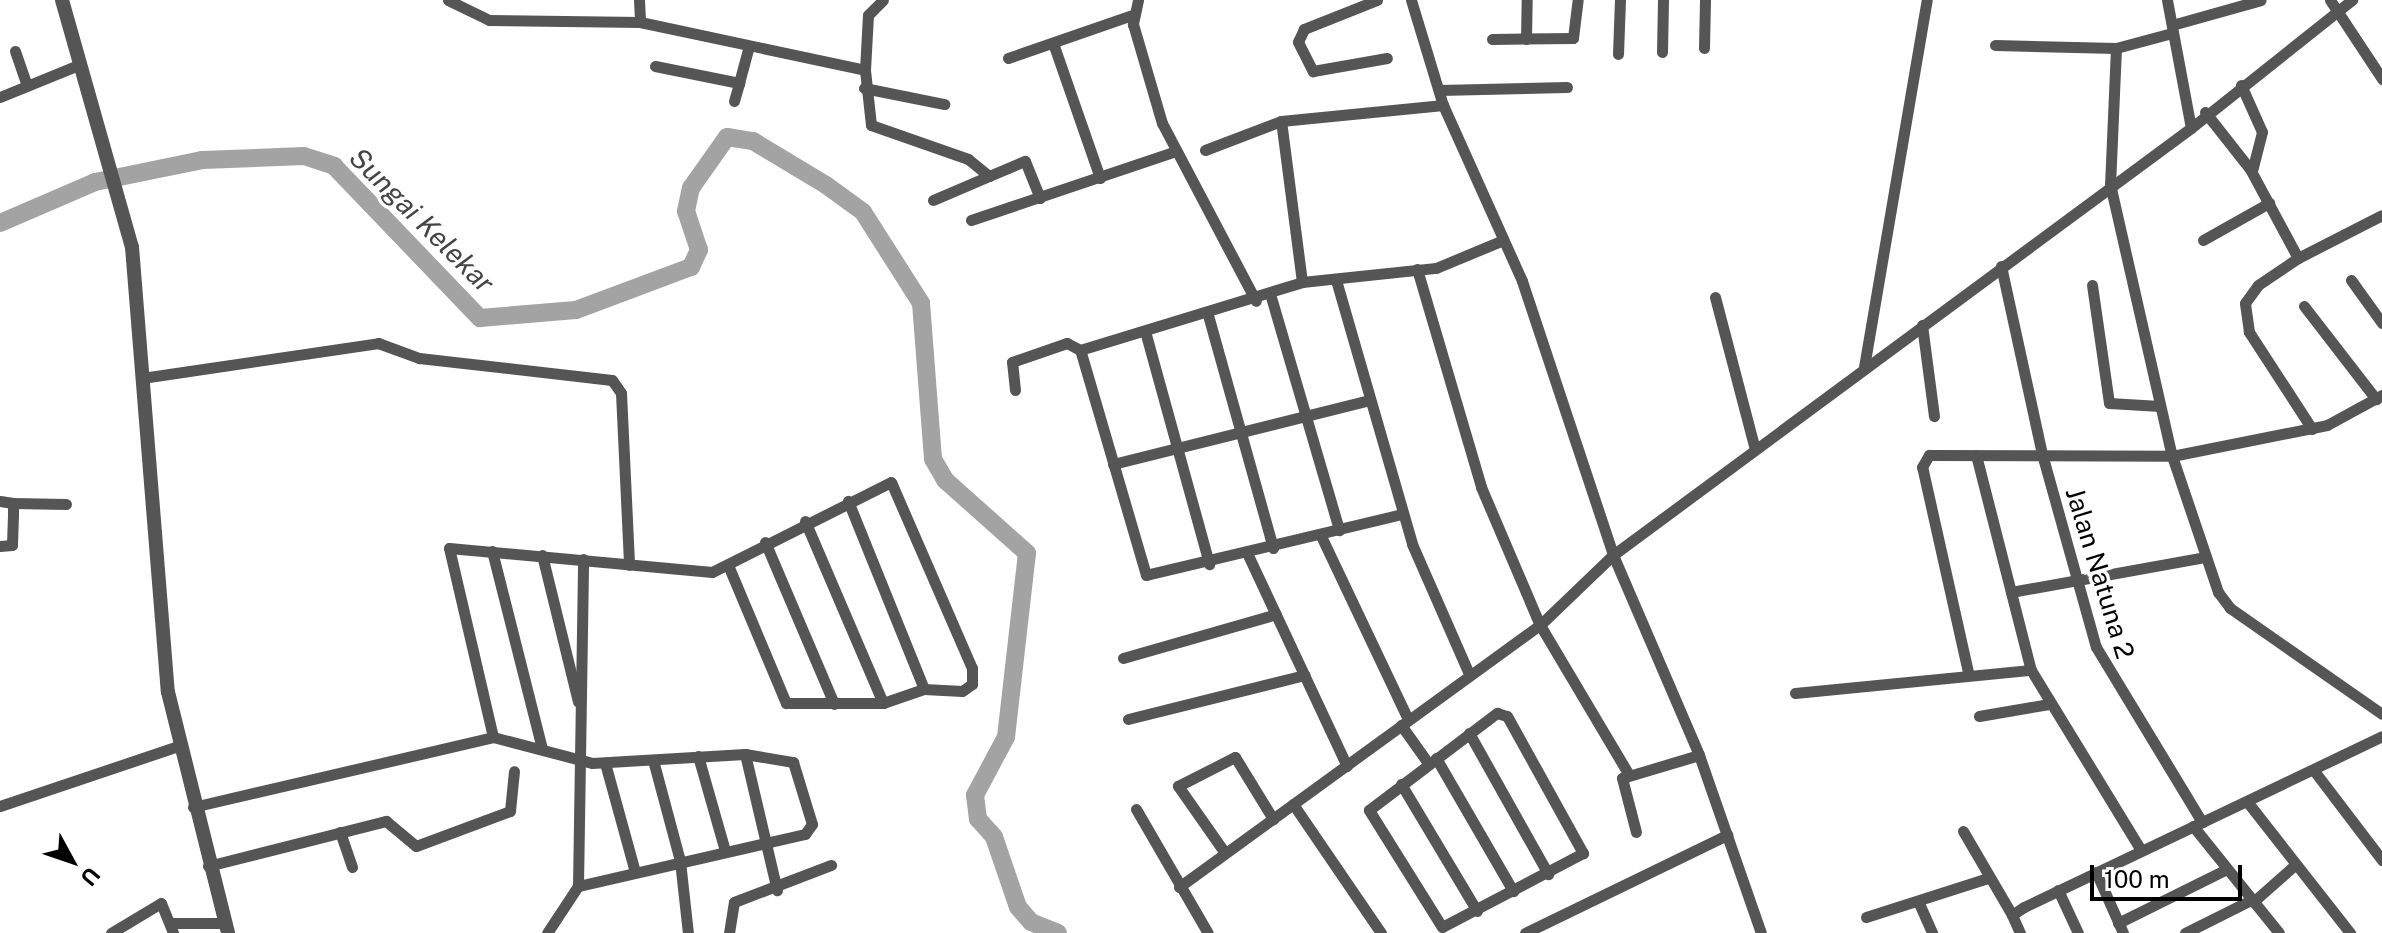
<!DOCTYPE html>
<html>
<head>
<meta charset="utf-8">
<style>
	body { margin:0 }
	#map { position:relative; width:2382px; height:933px; overflow:hidden; background:#fff; font-family:"Public Sans",sans-serif }
	div>[style] { position:absolute }
	[style*='--x'] { left:calc(var(--x)*1px); top:calc(var(--y)*1px); width:calc(var(--w)*1px); rotate:calc(var(--a)*1deg) }
	.river>* { height:18px; margin:-9px; padding:0 9px; transform-origin:9px; border-radius:9px; background:#a3a3a3 }
	.minor>* { height:11px; margin:-5.5px; padding:0 5.5px; transform-origin:5.5px; border-radius:5.5px; background:#555 }
	.tertiary>* { height:14px; margin:-7px; padding:0 7px; transform-origin:7px; border-radius:7px; background:#555 }
	span { translate:-50% -50%; white-space:nowrap; text-align:center; line-height:1.15; -webkit-text-stroke:7px #fff; paint-order:stroke }
	.street-label { font-size:26px; color:#000 }
	.water-label { font-size:28px; color:#444; font-style:italic }
	.north { position:absolute; left:32px; top:821px; width:80px; height:80px; -webkit-text-stroke:6px #fff; paint-order:stroke; rotate:130deg; font-size:22px; font-weight:700; line-height:32px; text-align:center; color:#000 }
	.north::after { content:''; display:block; margin:auto; width:28px; height:36px; background:#000; clip-path:polygon(50% 0,100% 100%,50% 72%,0 100%) }
	.scale { position:absolute; left:2090px; top:865px; width:152px; height:36px; box-sizing:border-box; border:4px solid #000; border-top:0; padding-left:10px; font-size:24px; line-height:28px; white-space:nowrap; color:#000; -webkit-text-stroke:6px #fff; paint-order:stroke }
</style>
</head>
<body>
<div id="map">
	<div class="river">
		<i style="--x:0;--y:223;--w:103;--a:-23.3"></i>
		<i style="--x:95;--y:182;--w:109;--a:-11.6"></i>
		<i style="--x:202;--y:160;--w:102;--a:-2.2"></i>
		<i style="--x:304;--y:156;--w:32;--a:18"></i>
		<i style="--x:334;--y:166;--w:211;--a:46.2"></i>
		<i style="--x:480;--y:318;--w:96;--a:-4.8"></i>
		<i style="--x:576;--y:310;--w:123;--a:-20.5"></i>
		<i style="--x:691;--y:267;--w:19;--a:-65"></i>
		<i style="--x:699;--y:250;--w:41;--a:-108.4"></i>
		<i style="--x:686;--y:211;--w:24;--a:-78"></i>
		<i style="--x:691;--y:188;--w:62;--a:-54.8"></i>
		<i style="--x:727;--y:137;--w:26;--a:9"></i>
		<i style="--x:753;--y:141;--w:85;--a:31.1"></i>
		<i style="--x:826;--y:185;--w:46;--a:36.1"></i>
		<i style="--x:863;--y:212;--w:108;--a:57.5"></i>
		<i style="--x:921;--y:303;--w:156;--a:85.6"></i>
		<i style="--x:933;--y:459;--w:24;--a:60"></i>
		<i style="--x:945;--y:480;--w:110;--a:41.7"></i>
		<i style="--x:1027;--y:553;--w:185;--a:96.5"></i>
		<i style="--x:1006;--y:737;--w:66;--a:118.1"></i>
		<i style="--x:975;--y:795;--w:24;--a:83"></i>
		<i style="--x:978;--y:819;--w:24;--a:48"></i>
		<i style="--x:994;--y:837;--w:74;--a:71.1"></i>
		<i style="--x:1018;--y:907;--w:20;--a:49"></i>
		<i style="--x:1031;--y:922;--w:29;--a:22"></i>
	</div>
	<div class="minor">
		<i style="--x:448;--y:0;--w:46;--a:26"></i>
		<i style="--x:489;--y:20;--w:151;--a:0.8"></i>
		<i style="--x:640;--y:22;--w:230;--a:12"></i>
		<i style="--x:865;--y:70;--w:55;--a:-86.9"></i>
		<i style="--x:868;--y:15;--w:21;--a:-45"></i>
		<i style="--x:639;--y:0;--w:22;--a:87"></i>
		<i style="--x:1138;--y:0;--w:25;--a:102"></i>
		<i style="--x:1133;--y:24;--w:103;--a:73.7"></i>
		<i style="--x:1162;--y:123;--w:201;--a:62.2"></i>
		<i style="--x:1377;--y:0;--w:79;--a:158.3"></i>
		<i style="--x:1304;--y:29;--w:14;--a:115"></i>
		<i style="--x:1298;--y:42;--w:33;--a:63"></i>
		<i style="--x:1313;--y:71;--w:75;--a:-10"></i>
		<i style="--x:1411;--y:0;--w:110;--a:73.1"></i>
		<i style="--x:1443;--y:105;--w:193;--a:65.8"></i>
		<i style="--x:1522;--y:281;--w:289;--a:71.6"></i>
		<i style="--x:1613;--y:555;--w:218;--a:66.7"></i>
		<i style="--x:1699;--y:755;--w:188;--a:70.8"></i>
		<i style="--x:2167;--y:0;--w:130;--a:79.4"></i>
		<i style="--x:2330;--y:0;--w:95;--a:56.6"></i>
		<i style="--x:2172;--y:25;--w:92;--a:-15.7"></i>
		<i style="--x:1492;--y:39;--w:81;--a:-0.7"></i>
		<i style="--x:1573;--y:38;--w:38;--a:-83"></i>
		<i style="--x:1526;--y:39;--w:39;--a:-89"></i>
		<i style="--x:1053;--y:43;--w:143;--a:70.8"></i>
		<i style="--x:1995;--y:45;--w:121;--a:1.4"></i>
		<i style="--x:2116;--y:48;--w:136;--a:92.5"></i>
		<i style="--x:2110;--y:184;--w:279;--a:77.2"></i>
		<i style="--x:2172;--y:456;--w:144;--a:71.3"></i>
		<i style="--x:2218;--y:592;--w:20;--a:53"></i>
		<i style="--x:2230;--y:608;--w:185;--a:34.9"></i>
		<i style="--x:1704;--y:48;--w:48;--a:-88.8"></i>
		<i style="--x:2116;--y:48;--w:58;--a:-15"></i>
		<i style="--x:15;--y:51;--w:36;--a:71"></i>
		<i style="--x:1662;--y:52;--w:52;--a:-88.9"></i>
		<i style="--x:1618;--y:54;--w:54;--a:-87.9"></i>
		<i style="--x:1008;--y:58;--w:134;--a:-19.1"></i>
		<i style="--x:655;--y:66;--w:86;--a:11.4"></i>
		<i style="--x:739;--y:83;--w:38;--a:-75"></i>
		<i style="--x:865;--y:70;--w:55;--a:83.8"></i>
		<i style="--x:871;--y:125;--w:103;--a:19.3"></i>
		<i style="--x:968;--y:159;--w:27;--a:39"></i>
		<i style="--x:989;--y:176;--w:39;--a:-23"></i>
		<i style="--x:1025;--y:161;--w:40;--a:68"></i>
		<i style="--x:2241;--y:85;--w:51;--a:65.9"></i>
		<i style="--x:2262;--y:132;--w:40;--a:104.4"></i>
		<i style="--x:864;--y:88;--w:82;--a:11.3"></i>
		<i style="--x:1439;--y:90;--w:128;--a:-1.3"></i>
		<i style="--x:0;--y:97;--w:87;--a:-22.2"></i>
		<i style="--x:734;--y:101;--w:19;--a:-74"></i>
		<i style="--x:2205;--y:112;--w:73;--a:51.7"></i>
		<i style="--x:2250;--y:169;--w:101;--a:61.7"></i>
		<i style="--x:1205;--y:150;--w:81;--a:-20.9"></i>
		<i style="--x:933;--y:200;--w:61;--a:-23.2"></i>
		<i style="--x:971;--y:220;--w:216;--a:-18.6"></i>
		<i style="--x:2203;--y:240;--w:76;--a:-29.3"></i>
		<i style="--x:2001;--y:266;--w:192;--a:77.7"></i>
		<i style="--x:2042;--y:454;--w:200;--a:74.4"></i>
		<i style="--x:2096;--y:647;--w:205;--a:58.8"></i>
		<i style="--x:1417;--y:269;--w:227;--a:73.6"></i>
		<i style="--x:1481;--y:487;--w:150;--a:66.9"></i>
		<i style="--x:1540;--y:625;--w:172;--a:59.3"></i>
		<i style="--x:1336;--y:280;--w:275;--a:73.9"></i>
		<i style="--x:1412;--y:544;--w:142;--a:66.3"></i>
		<i style="--x:2351;--y:280;--w:53;--a:54.2"></i>
		<i style="--x:1302;--y:282;--w:162;--a:-97.4"></i>
		<i style="--x:1281;--y:121;--w:163;--a:-5.6"></i>
		<i style="--x:2092;--y:285;--w:119;--a:81.8"></i>
		<i style="--x:2109;--y:403;--w:51;--a:3.4"></i>
		<i style="--x:1271;--y:297;--w:243;--a:73.7"></i>
		<i style="--x:1715;--y:297;--w:157;--a:75.3"></i>
		<i style="--x:2304;--y:306;--w:118;--a:52.3"></i>
		<i style="--x:1208;--y:315;--w:242;--a:74.4"></i>
		<i style="--x:1922;--y:325;--w:92;--a:82.5"></i>
		<i style="--x:1145;--y:331;--w:242;--a:74.6"></i>
		<i style="--x:1864;--y:367;--w:372;--a:-80.3"></i>
		<i style="--x:142;--y:378;--w:239;--a:-8.4"></i>
		<i style="--x:378;--y:343;--w:44;--a:20.1"></i>
		<i style="--x:419;--y:358;--w:194;--a:6.5"></i>
		<i style="--x:612;--y:380;--w:16;--a:55"></i>
		<i style="--x:621;--y:393;--w:172;--a:87.3"></i>
		<i style="--x:1015;--y:390;--w:28;--a:-96"></i>
		<i style="--x:1012;--y:362;--w:58;--a:-19.1"></i>
		<i style="--x:1067;--y:343;--w:15;--a:28"></i>
		<i style="--x:2312;--y:429;--w:116;--a:-123"></i>
		<i style="--x:2249;--y:332;--w:29;--a:-98"></i>
		<i style="--x:2245;--y:303;--w:22;--a:-54"></i>
		<i style="--x:2258;--y:285;--w:48;--a:-34"></i>
		<i style="--x:2298;--y:258;--w:94;--a:-27.1"></i>
		<i style="--x:1976;--y:455;--w:222;--a:75.7"></i>
		<i style="--x:2031;--y:670;--w:211;--a:58.6"></i>
		<i style="--x:1113;--y:464;--w:265;--a:-14"></i>
		<i style="--x:0;--y:501;--w:13;--a:9"></i>
		<i style="--x:13;--y:503;--w:12;--a:90"></i>
		<i style="--x:13;--y:515;--w:30;--a:92"></i>
		<i style="--x:12;--y:545;--w:12;--a:175"></i>
		<i style="--x:13;--y:503;--w:53;--a:1.1"></i>
		<i style="--x:1402;--y:514;--w:263;--a:166.6"></i>
		<i style="--x:1146;--y:575;--w:234;--a:-106.3"></i>
		<i style="--x:1080;--y:350;--w:232;--a:-17"></i>
		<i style="--x:1302;--y:282;--w:135;--a:-6"></i>
		<i style="--x:1436;--y:268;--w:70;--a:-22.6"></i>
		<i style="--x:805;--y:521;--w:198;--a:66.8"></i>
		<i style="--x:1321;--y:536;--w:203;--a:64.6"></i>
		<i style="--x:765;--y:542;--w:176;--a:66.9"></i>
		<i style="--x:492;--y:551;--w:204;--a:75.8"></i>
		<i style="--x:542;--y:555;--w:151;--a:76.2"></i>
		<i style="--x:1248;--y:555;--w:233;--a:64.9"></i>
		<i style="--x:728;--y:565;--w:150;--a:67.2"></i>
		<i style="--x:786;--y:703;--w:97;--a:0"></i>
		<i style="--x:883;--y:703;--w:43;--a:-18.9"></i>
		<i style="--x:924;--y:689;--w:203;--a:-112"></i>
		<i style="--x:2011;--y:592;--w:198;--a:-10.2"></i>
		<i style="--x:1123;--y:658;--w:159;--a:-16"></i>
		<i style="--x:1968;--y:672;--w:210;--a:-102.6"></i>
		<i style="--x:1922;--y:467;--w:14;--a:-60"></i>
		<i style="--x:1929;--y:455;--w:243;--a:0.2"></i>
		<i style="--x:2172;--y:456;--w:158;--a:-11.3"></i>
		<i style="--x:2327;--y:425;--w:63;--a:-28.6"></i>
		<i style="--x:1795;--y:693;--w:237;--a:-5.6"></i>
		<i style="--x:1497;--y:713;--w:10;--a:17"></i>
		<i style="--x:1507;--y:716;--w:157;--a:61"></i>
		<i style="--x:1583;--y:853;--w:159;--a:152.3"></i>
		<i style="--x:1442;--y:927;--w:138;--a:-122"></i>
		<i style="--x:1369;--y:810;--w:161;--a:-37.2"></i>
		<i style="--x:1979;--y:716;--w:71;--a:-9.7"></i>
		<i style="--x:1128;--y:719;--w:182;--a:-14"></i>
		<i style="--x:1401;--y:725;--w:47;--a:54.6"></i>
		<i style="--x:1469;--y:733;--w:162;--a:60.7"></i>
		<i style="--x:493;--y:737;--w:194;--a:-103.1"></i>
		<i style="--x:449;--y:548;--w:264;--a:5.2"></i>
		<i style="--x:712;--y:572;--w:200;--a:-26.7"></i>
		<i style="--x:891;--y:482;--w:203;--a:66.5"></i>
		<i style="--x:972;--y:668;--w:16;--a:90"></i>
		<i style="--x:972;--y:684;--w:12;--a:145"></i>
		<i style="--x:962;--y:691;--w:38;--a:-177"></i>
		<i style="--x:745;--y:754;--w:140;--a:76.8"></i>
		<i style="--x:698;--y:756;--w:99;--a:74.1"></i>
		<i style="--x:1436;--y:758;--w:154;--a:59.9"></i>
		<i style="--x:653;--y:760;--w:105;--a:75"></i>
		<i style="--x:680;--y:861;--w:72;--a:83.7"></i>
		<i style="--x:605;--y:763;--w:113;--a:74.6"></i>
		<i style="--x:2315;--y:772;--w:111;--a:52.7"></i>
		<i style="--x:1401;--y:784;--w:148;--a:59.1"></i>
		<i style="--x:1293;--y:804;--w:156;--a:55.7"></i>
		<i style="--x:2249;--y:804;--w:164;--a:51.9"></i>
		<i style="--x:0;--y:806;--w:188;--a:-18.6"></i>
		<i style="--x:193;--y:807;--w:308;--a:-13.1"></i>
		<i style="--x:493;--y:737;--w:102;--a:14.7"></i>
		<i style="--x:592;--y:763;--w:153;--a:-3.4"></i>
		<i style="--x:745;--y:754;--w:49;--a:9.5"></i>
		<i style="--x:793;--y:762;--w:65;--a:73"></i>
		<i style="--x:812;--y:824;--w:12;--a:125"></i>
		<i style="--x:805;--y:834;--w:233;--a:167.1"></i>
		<i style="--x:578;--y:886;--w:56;--a:123.4"></i>
		<i style="--x:1136;--y:809;--w:143;--a:59.9"></i>
		<i style="--x:2193;--y:826;--w:137;--a:51.2"></i>
		<i style="--x:1963;--y:831;--w:97;--a:59.7"></i>
		<i style="--x:340;--y:832;--w:37;--a:71"></i>
		<i style="--x:1636;--y:832;--w:56;--a:-104.5"></i>
		<i style="--x:1622;--y:778;--w:80;--a:-16.6"></i>
		<i style="--x:1225;--y:853;--w:82;--a:-125"></i>
		<i style="--x:1178;--y:786;--w:64;--a:-27"></i>
		<i style="--x:1235;--y:757;--w:73;--a:58.5"></i>
		<i style="--x:208;--y:866;--w:184;--a:-14.2"></i>
		<i style="--x:386;--y:821;--w:39;--a:40"></i>
		<i style="--x:416;--y:846;--w:100;--a:-20.4"></i>
		<i style="--x:510;--y:811;--w:40;--a:-84.3"></i>
		<i style="--x:2096;--y:872;--w:67;--a:66.1"></i>
		<i style="--x:578;--y:886;--w:327;--a:-89.1"></i>
		<i style="--x:1179;--y:887;--w:446;--a:-36"></i>
		<i style="--x:1540;--y:625;--w:101;--a:-43.8"></i>
		<i style="--x:1613;--y:555;--w:719;--a:-36.46"></i>
		<i style="--x:2191;--y:128;--w:206;--a:-38.5"></i>
		<i style="--x:2058;--y:890;--w:47;--a:65.1"></i>
		<i style="--x:1918;--y:901;--w:35;--a:66"></i>
		<i style="--x:2253;--y:902;--w:57;--a:-41.5"></i>
		<i style="--x:1866;--y:917;--w:128;--a:-17.7"></i>
		<i style="--x:171;--y:923;--w:53;--a:0"></i>
		<i style="--x:2118;--y:923;--w:119;--a:-26.4"></i>
		<i style="--x:111;--y:933;--w:58;--a:-31"></i>
		<i style="--x:161;--y:903;--w:32;--a:68"></i>
		<i style="--x:729;--y:933;--w:31;--a:-81"></i>
		<i style="--x:734;--y:902;--w:104;--a:-20.9"></i>
		<i style="--x:1525;--y:933;--w:225;--a:-25.9"></i>
		<i style="--x:2020;--y:933;--w:20;--a:-114"></i>
		<i style="--x:2012;--y:915;--w:14;--a:-34"></i>
		<i style="--x:2024;--y:907;--w:397;--a:-25.5"></i>
		<i style="--x:2185;--y:933;--w:74;--a:-26.6"></i>
	</div>
	<div class="tertiary">
		<i style="--x:62;--y:0;--w:257;--a:74.2"></i>
		<i style="--x:132;--y:247;--w:446;--a:85.4"></i>
		<i style="--x:168;--y:692;--w:248;--a:76"></i>
	</div>
	<div class="street-label">
		<span style="left:2100px;top:573px;rotate:73deg">Jalan Natuna 2</span>
	</div>
	<div class="water-label">
		<span style="left:422px;top:220px;rotate:45deg">Sungai Kelekar</span>
	</div>
	<div class="north">U</div>
	<div class="scale">100 m</div>
</div>
</body>
</html>
